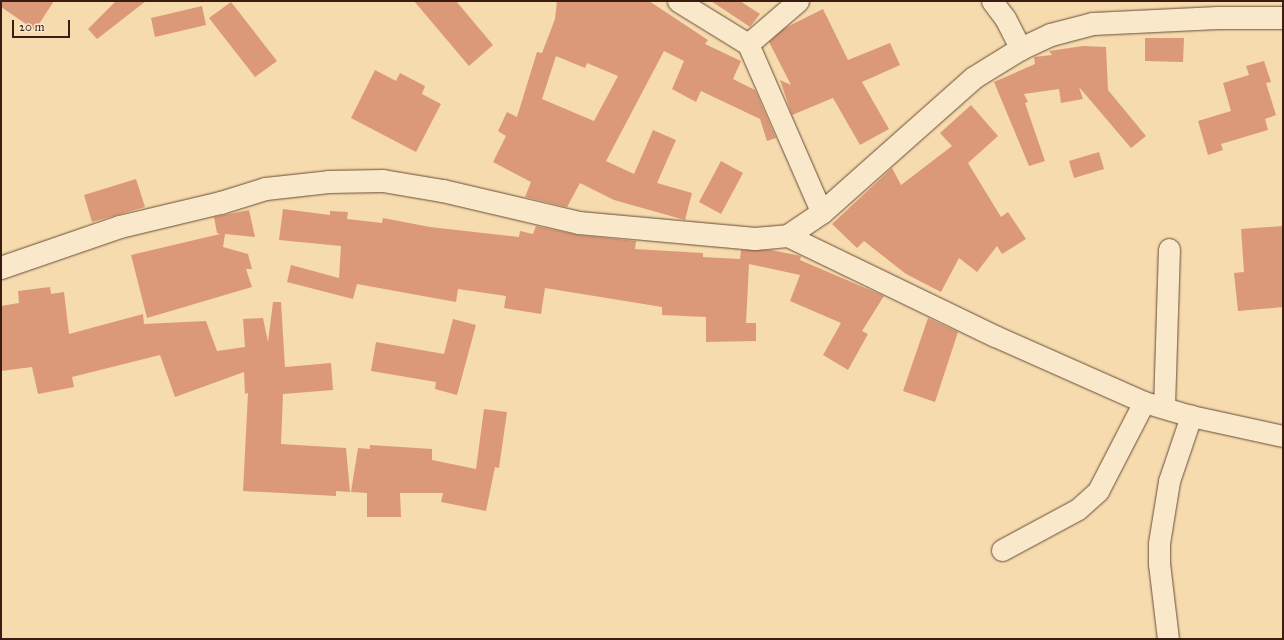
<!DOCTYPE html>
<html>
<head>
<meta charset="utf-8">
<style>
	body { margin:0 }
	#map { position:relative; width:1284px; height:640px; overflow:hidden; background:#f6dbae; font-family:"IM FELL Great Primer",serif }
	div>[style] { position:absolute }
	[style*='--x'] { left:calc(var(--x)*1px); top:calc(var(--y)*1px); width:calc(var(--w)*1px); rotate:calc(var(--a)*1deg) }
	.building>* { inset:0; background:#dc9979 }
	.roads { filter:drop-shadow(0 0 1px #694c38) drop-shadow(0 0 1px #694c38) }
	.street>* { height:21px; margin:-10.5px; padding:0 10.5px; transform-origin:10.5px; border-radius:10.5px; background:#f9e8ca }
	.secondary>* { height:22px; margin:-11px; padding:0 11px; transform-origin:11px; border-radius:11px; background:#f9e8ca }
	span { translate:-50% -50%; white-space:nowrap; text-align:center; line-height:1.15; -webkit-text-stroke:4px #f9e8ca; paint-order:stroke }
	.frame { position:absolute; inset:0; border:2px solid #3a1d10; pointer-events:none }
	.scale { position:absolute; left:12px; top:20px; width:58px; height:18px; box-sizing:border-box; border:2px solid #3a1d10; border-top:0; padding-left:5px; font-size:12px; line-height:14px; white-space:nowrap; color:#3a1d10; -webkit-text-stroke:3px #f9e8ca; paint-order:stroke }
</style>
</head>
<body>
<div id="map">
	<div class="building">
		<i style="clip-path:polygon(1px 1px,54px 1px,35px 30px,1px 7px)"></i>
		<i style="clip-path:polygon(116px 1px,146px 1px,97px 39px,88px 29px)"></i>
		<i style="clip-path:polygon(414px 1px,456px 1px,493px 45px,469px 66px)"></i>
		<i style="clip-path:polygon(evenodd,557px 1px,649px 1px,708px 40px,705px 44px,741px 61px,733px 79px,755px 90px,776px 138px,767px 141px,760px 119px,701px 91px,696px 102px,672px 89px,684px 61px,664px 51px,606px 161px,634px 174px,653px 130px,676px 140px,657px 183px,692px 193px,685px 220px,614px 200px,580px 183px,567px 207px,525px 197px,531px 182px,493px 162px,506px 136px,498px 131px,507px 112px,517px 117px,537px 52px,542px 53px,555px 19px,557px 1px,556px 56px,585px 68px,587px 63px,618px 76px,594px 121px,542px 99px,556px 56px)"></i>
		<i style="clip-path:polygon(711px 1px,740px 1px,760px 14px,750px 27px)"></i>
		<i style="clip-path:polygon(231px 2px,277px 61px,255px 77px,209px 18px)"></i>
		<i style="clip-path:polygon(202px 6px,206px 25px,155px 37px,151px 18px)"></i>
		<i style="clip-path:polygon(823px 9px,848px 60px,890px 43px,900px 65px,862px 82px,889px 129px,860px 145px,833px 98px,792px 115px,780px 80px,791px 85px,769px 42px,783px 29px)"></i>
		<i style="clip-path:polygon(1145px 38px,1184px 38px,1183px 62px,1145px 61px)"></i>
		<i style="clip-path:polygon(1083px 46px,1106px 47px,1108px 90px,1146px 136px,1131px 148px,1079px 87px,1083px 99px,1061px 103px,1059px 89px,1024px 94px,1028px 102px,1025px 103px,1045px 161px,1029px 166px,994px 82px,1035px 64px,1034px 57px,1052px 55px,1049px 51px)"></i>
		<i style="clip-path:polygon(1264px 61px,1271px 82px,1266px 83px,1276px 115px,1265px 119px,1268px 130px,1221px 144px,1223px 150px,1208px 155px,1198px 121px,1231px 111px,1223px 83px,1249px 75px,1246px 66px)"></i>
		<i style="clip-path:polygon(375px 70px,396px 81px,400px 73px,425px 86px,422px 94px,441px 104px,416px 152px,351px 118px)"></i>
		<i style="clip-path:polygon(971px 105px,998px 136px,968px 163px,1001px 217px,1008px 212px,1026px 239px,1002px 254px,997px 246px,977px 272px,959px 258px,941px 292px,906px 274px,864px 241px,857px 248px,832px 224px,892px 168px,901px 185px,952px 146px,940px 133px)"></i>
		<i style="clip-path:polygon(1099px 152px,1104px 169px,1074px 178px,1069px 161px)"></i>
		<i style="clip-path:polygon(721px 161px,743px 173px,721px 214px,699px 202px)"></i>
		<i style="clip-path:polygon(136px 179px,145px 207px,92px 222px,84px 195px)"></i>
		<i style="clip-path:polygon(283px 209px,330px 215px,330px 211px,348px 212px,347px 219px,382px 223px,383px 218px,430px 227px,519px 237px,520px 231px,533px 234px,536px 226px,578px 235px,636px 241px,635px 249px,703px 253px,703px 257px,740px 259px,741px 250px,771px 250px,801px 256px,800px 260px,884px 296px,862px 331px,868px 334px,848px 370px,823px 355px,841px 323px,790px 301px,800px 275px,749px 264px,746px 323px,756px 323px,756px 341px,706px 342px,706px 317px,662px 315px,662px 307px,545px 288px,541px 314px,504px 308px,506px 296px,458px 289px,456px 302px,357px 284px,353px 299px,287px 282px,291px 265px,339px 278px,341px 246px,279px 240px)"></i>
		<i style="clip-path:polygon(249px 210px,255px 237px,225px 234px,223px 247px,248px 254px,252px 269px,246px 269px,252px 287px,147px 318px,131px 255px,220px 234px,217px 233px,214px 217px)"></i>
		<i style="clip-path:polygon(1283px 226px,1283px 307px,1238px 311px,1234px 273px,1244px 272px,1241px 229px)"></i>
		<i style="clip-path:polygon(50px 287px,51px 294px,64px 292px,69px 334px,143px 314px,144px 324px,206px 321px,217px 351px,245px 347px,243px 319px,263px 318px,268px 342px,273px 302px,281px 302px,285px 367px,331px 363px,333px 390px,283px 394px,281px 444px,346px 448px,350px 492px,336px 491px,336px 496px,243px 491px,248px 393px,245px 394px,244px 372px,175px 397px,160px 355px,72px 377px,74px 387px,38px 394px,32px 367px,1px 371px,1px 306px,19px 303px,18px 291px)"></i>
		<i style="clip-path:polygon(928px 318px,958px 332px,935px 402px,903px 391px)"></i>
		<i style="clip-path:polygon(453px 319px,476px 325px,457px 395px,435px 389px,436px 382px,371px 371px,376px 342px,444px 354px)"></i>
		<i style="clip-path:polygon(484px 409px,507px 412px,499px 468px,495px 467px,486px 511px,441px 502px,443px 493px,400px 493px,401px 517px,367px 517px,367px 493px,351px 492px,358px 448px,370px 449px,370px 445px,432px 449px,432px 460px,476px 469px)"></i>
	</div>
	<div class="roads">
		<div class="street">
			<i style="--x:678;--y:1;--w:82;--a:31.6"></i>
			<i style="--x:748;--y:44;--w:184;--a:66.4"></i>
			<i style="--x:992;--y:1;--w:21;--a:53"></i>
			<i style="--x:1005;--y:18;--w:35;--a:63"></i>
			<i style="--x:748;--y:44;--w:66;--a:-40.7"></i>
			<i style="--x:788;--y:236;--w:230;--a:25.8"></i>
			<i style="--x:995;--y:336;--w:163;--a:23.9"></i>
			<i style="--x:1144;--y:402;--w:49;--a:16.6"></i>
			<i style="--x:1191;--y:416;--w:94;--a:12.3"></i>
			<i style="--x:1164;--y:407;--w:158;--a:-88.2"></i>
			<i style="--x:1002;--y:550;--w:86;--a:-28.3"></i>
			<i style="--x:1078;--y:509;--w:27;--a:-42"></i>
			<i style="--x:1098;--y:491;--w:100;--a:-62.7"></i>
			<i style="--x:1168;--y:639;--w:76;--a:-96.8"></i>
			<i style="--x:1159;--y:564;--w:21;--a:-90"></i>
			<i style="--x:1159;--y:543;--w:63;--a:-80.8"></i>
			<i style="--x:1169;--y:481;--w:69;--a:-71.3"></i>
		</div>
		<div class="secondary">
			<i style="--x:1;--y:268;--w:126;--a:-19"></i>
			<i style="--x:120;--y:227;--w:104;--a:-13.4"></i>
			<i style="--x:221;--y:203;--w:47;--a:-17.3"></i>
			<i style="--x:266;--y:189;--w:63;--a:-6.3"></i>
			<i style="--x:329;--y:182;--w:54;--a:-1.1"></i>
			<i style="--x:383;--y:181;--w:61;--a:9.5"></i>
			<i style="--x:443;--y:191;--w:140;--a:13.2"></i>
			<i style="--x:579;--y:223;--w:177;--a:5.2"></i>
			<i style="--x:755;--y:239;--w:33;--a:-5"></i>
			<i style="--x:788;--y:236;--w:41;--a:-34.1"></i>
			<i style="--x:822;--y:213;--w:203;--a:-41.6"></i>
			<i style="--x:974;--y:78;--w:55;--a:-31.7"></i>
			<i style="--x:1021;--y:49;--w:33;--a:-25"></i>
			<i style="--x:1051;--y:35;--w:43;--a:-14.7"></i>
			<i style="--x:1093;--y:24;--w:125;--a:-2.7"></i>
			<i style="--x:1218;--y:18;--w:65;--a:0"></i>
		</div>
	</div>
	<div class="frame"></div>
	<div class="scale">20 m</div>
</div>
</body>
</html>
